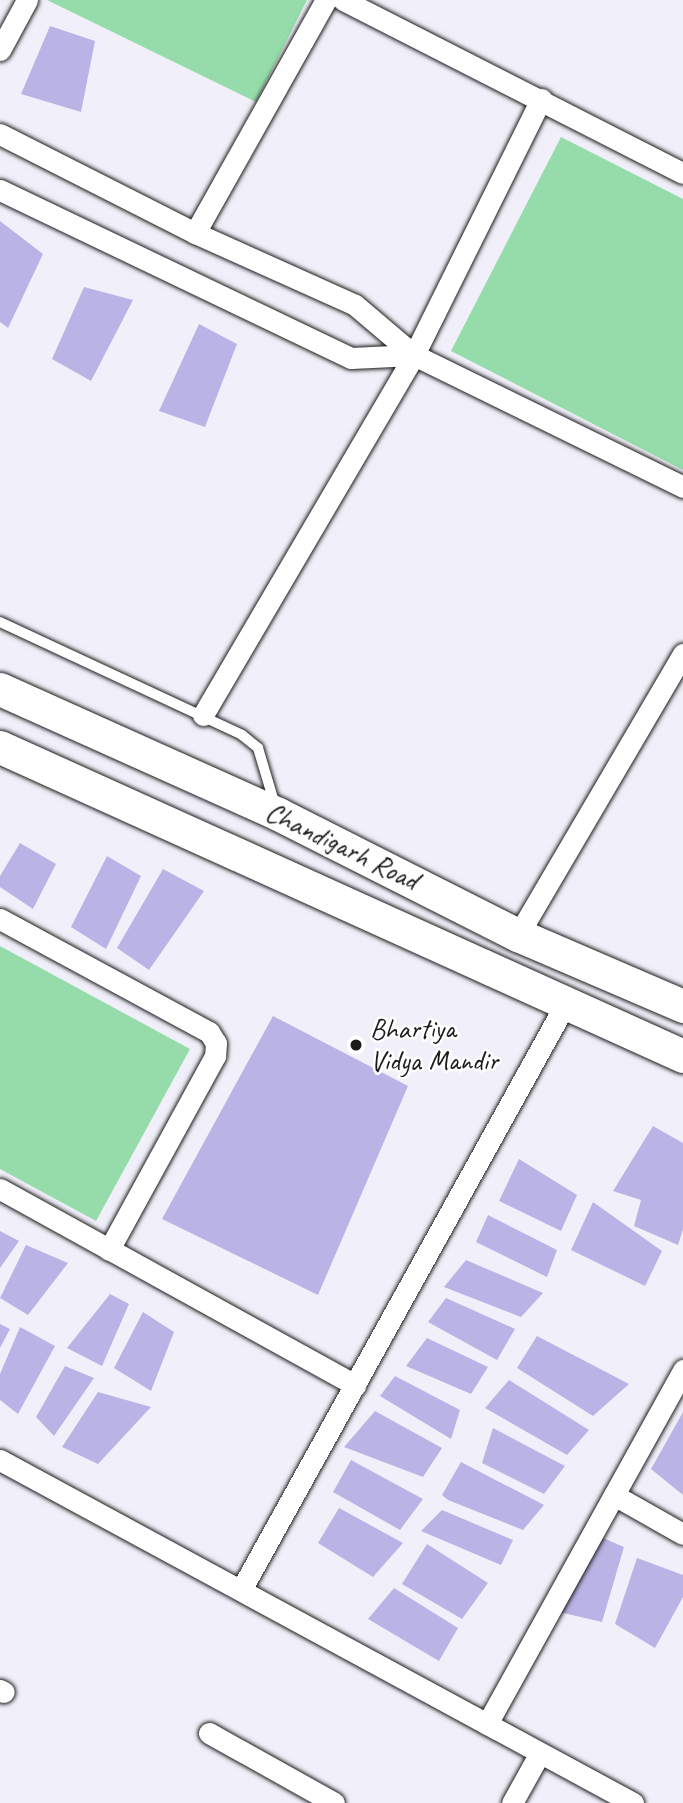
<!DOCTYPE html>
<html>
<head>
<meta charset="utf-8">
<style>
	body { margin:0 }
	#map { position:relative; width:683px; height:1803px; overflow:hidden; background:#f1f0fa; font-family:Caveat,sans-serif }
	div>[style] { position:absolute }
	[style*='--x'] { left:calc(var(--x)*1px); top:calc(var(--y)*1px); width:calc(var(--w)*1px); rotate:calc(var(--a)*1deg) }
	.green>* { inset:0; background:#96dcaa }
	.building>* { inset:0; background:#bab4e6 }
	.roads { filter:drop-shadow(0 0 2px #1c1c1c) drop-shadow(0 0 2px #1c1c1c) }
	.lane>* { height:10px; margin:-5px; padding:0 5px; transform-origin:5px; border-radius:5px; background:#fff }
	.street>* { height:21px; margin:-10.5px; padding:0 10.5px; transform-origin:10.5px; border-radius:10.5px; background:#fff }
	.primary>* { height:33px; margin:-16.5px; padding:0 16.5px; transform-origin:16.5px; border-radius:16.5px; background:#fff }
	.dots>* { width:19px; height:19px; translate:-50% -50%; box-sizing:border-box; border:4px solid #fff; border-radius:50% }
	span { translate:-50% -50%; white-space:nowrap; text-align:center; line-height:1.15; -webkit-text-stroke:5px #fff; paint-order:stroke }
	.street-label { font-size:28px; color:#1c1c1c }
	.poi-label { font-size:28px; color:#1c1c1c }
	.left { translate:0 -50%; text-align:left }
</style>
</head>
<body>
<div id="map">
	<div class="green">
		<i style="clip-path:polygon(47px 0,307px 0,256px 102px)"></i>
		<i style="clip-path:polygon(561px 137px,683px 199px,683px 470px,451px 351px)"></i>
		<i style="clip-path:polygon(0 946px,190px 1049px,96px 1221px,0 1169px)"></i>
	</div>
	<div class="building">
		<i style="clip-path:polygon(50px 26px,95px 41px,81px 112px,21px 94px)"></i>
		<i style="clip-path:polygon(0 221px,43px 254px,8px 328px,0 322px)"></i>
		<i style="clip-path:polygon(84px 287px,133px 300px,91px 381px,52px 359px)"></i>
		<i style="clip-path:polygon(199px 324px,237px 344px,205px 427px,159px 411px)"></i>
		<i style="clip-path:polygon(20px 843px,56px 864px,33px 909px,0 887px,0 876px)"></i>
		<i style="clip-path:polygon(107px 856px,141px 876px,106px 949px,71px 927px)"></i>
		<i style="clip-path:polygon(163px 869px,204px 891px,149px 970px,117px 948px)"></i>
		<i style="clip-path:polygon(273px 1016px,408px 1086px,318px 1295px,162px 1219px)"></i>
		<i style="clip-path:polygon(653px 1126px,683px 1143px,683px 1229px,678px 1245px,634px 1226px,641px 1200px,613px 1191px)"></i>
		<i style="clip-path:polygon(519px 1159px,577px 1195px,561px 1231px,499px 1201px)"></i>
		<i style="clip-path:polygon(593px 1202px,662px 1251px,645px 1286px,571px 1250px)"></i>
		<i style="clip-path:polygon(488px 1215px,557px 1250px,547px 1277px,476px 1242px)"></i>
		<i style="clip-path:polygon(0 1231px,19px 1241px,0 1268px)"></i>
		<i style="clip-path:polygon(26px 1245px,68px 1263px,28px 1315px,0 1298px)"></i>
		<i style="clip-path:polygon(466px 1260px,543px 1293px,521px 1317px,444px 1287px)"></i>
		<i style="clip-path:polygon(110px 1294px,129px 1304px,102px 1366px,67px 1348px)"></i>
		<i style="clip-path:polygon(446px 1298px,515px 1329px,497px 1360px,428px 1322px)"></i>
		<i style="clip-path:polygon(143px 1312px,174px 1332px,151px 1391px,114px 1368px)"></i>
		<i style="clip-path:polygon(0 1324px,10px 1329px,0 1348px)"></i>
		<i style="clip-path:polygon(20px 1327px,55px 1346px,18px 1414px,0 1400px,0 1374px)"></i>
		<i style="clip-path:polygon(537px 1336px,629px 1384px,593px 1416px,517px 1368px)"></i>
		<i style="clip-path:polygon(427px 1338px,488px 1367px,471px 1394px,406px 1366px)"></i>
		<i style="clip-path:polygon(65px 1366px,94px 1378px,54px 1436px,36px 1417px)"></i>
		<i style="clip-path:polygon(395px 1376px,460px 1410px,451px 1439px,380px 1396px)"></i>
		<i style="clip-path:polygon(509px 1380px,589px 1430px,567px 1455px,485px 1408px)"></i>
		<i style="clip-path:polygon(98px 1392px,151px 1407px,98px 1464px,62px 1447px)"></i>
		<i style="clip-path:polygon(375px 1411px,442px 1448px,423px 1477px,344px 1447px)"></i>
		<i style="clip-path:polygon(683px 1412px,683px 1495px,651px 1469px)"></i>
		<i style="clip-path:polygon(493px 1428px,565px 1466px,544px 1494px,482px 1463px)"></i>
		<i style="clip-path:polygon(351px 1460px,423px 1499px,400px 1530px,333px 1492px)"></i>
		<i style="clip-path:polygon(461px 1462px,544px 1505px,523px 1530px,448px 1500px,442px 1495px)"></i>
		<i style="clip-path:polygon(339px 1508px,403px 1543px,373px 1577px,318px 1543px)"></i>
		<i style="clip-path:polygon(442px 1510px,513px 1540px,501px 1565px,421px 1531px)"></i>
		<i style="clip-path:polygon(601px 1537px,624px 1547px,602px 1622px,559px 1612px)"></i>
		<i style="clip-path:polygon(427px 1544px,488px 1583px,462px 1619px,402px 1584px)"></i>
		<i style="clip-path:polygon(637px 1558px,683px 1575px,683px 1597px,655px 1648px,615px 1624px)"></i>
		<i style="clip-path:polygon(394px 1588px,458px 1628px,439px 1661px,368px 1619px)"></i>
	</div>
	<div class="roads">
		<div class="lane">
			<i style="--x:0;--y:622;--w:267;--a:25"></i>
			<i style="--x:242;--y:735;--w:21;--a:39"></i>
			<i style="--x:258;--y:748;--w:59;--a:73.4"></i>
		</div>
		<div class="street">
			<i style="--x:343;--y:0;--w:381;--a:27"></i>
			<i style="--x:0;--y:50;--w:57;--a:-61.6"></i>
			<i style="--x:0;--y:134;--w:219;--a:26.9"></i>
			<i style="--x:195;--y:233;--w:175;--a:24.2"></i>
			<i style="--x:355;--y:305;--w:77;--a:40.3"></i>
			<i style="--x:414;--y:355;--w:300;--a:26.1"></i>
			<i style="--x:0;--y:190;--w:389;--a:25.6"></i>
			<i style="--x:351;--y:358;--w:63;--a:-2.7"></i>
			<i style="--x:195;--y:233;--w:267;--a:-60.7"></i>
			<i style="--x:203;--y:715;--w:417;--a:-59.6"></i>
			<i style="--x:414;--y:355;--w:286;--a:-63.6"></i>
			<i style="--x:0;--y:919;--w:238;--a:28.4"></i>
			<i style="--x:209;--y:1032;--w:13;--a:58"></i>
			<i style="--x:216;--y:1043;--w:13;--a:94"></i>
			<i style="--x:215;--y:1056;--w:221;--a:118.7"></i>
			<i style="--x:518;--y:935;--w:326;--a:-59.6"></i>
			<i style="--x:0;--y:1189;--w:406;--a:28.9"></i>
			<i style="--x:0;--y:1460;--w:720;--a:28.45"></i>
			<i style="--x:614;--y:1495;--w:79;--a:29.5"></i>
			<i style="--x:241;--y:1590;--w:671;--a:-61.03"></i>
			<i style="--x:0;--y:1690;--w:4;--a:27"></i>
			<i style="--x:487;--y:1724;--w:405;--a:-61"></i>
			<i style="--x:209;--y:1733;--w:143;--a:29.2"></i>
			<i style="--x:512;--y:1803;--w:57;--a:-60.8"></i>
		</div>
		<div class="primary">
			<i style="--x:0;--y:689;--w:305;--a:24.2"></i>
			<i style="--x:278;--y:814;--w:269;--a:26.8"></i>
			<i style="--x:518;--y:935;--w:180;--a:23.3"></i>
			<i style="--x:0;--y:747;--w:750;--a:24.34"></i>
		</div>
	</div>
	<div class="dots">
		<i style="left:356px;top:1045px;background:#1c1c1c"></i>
	</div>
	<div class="street-label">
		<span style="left:342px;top:846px;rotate:26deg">Chandigarh Road</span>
	</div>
	<div class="poi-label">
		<span class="left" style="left:370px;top:1045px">Bhartiya<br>Vidya Mandir</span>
	</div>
</div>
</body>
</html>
